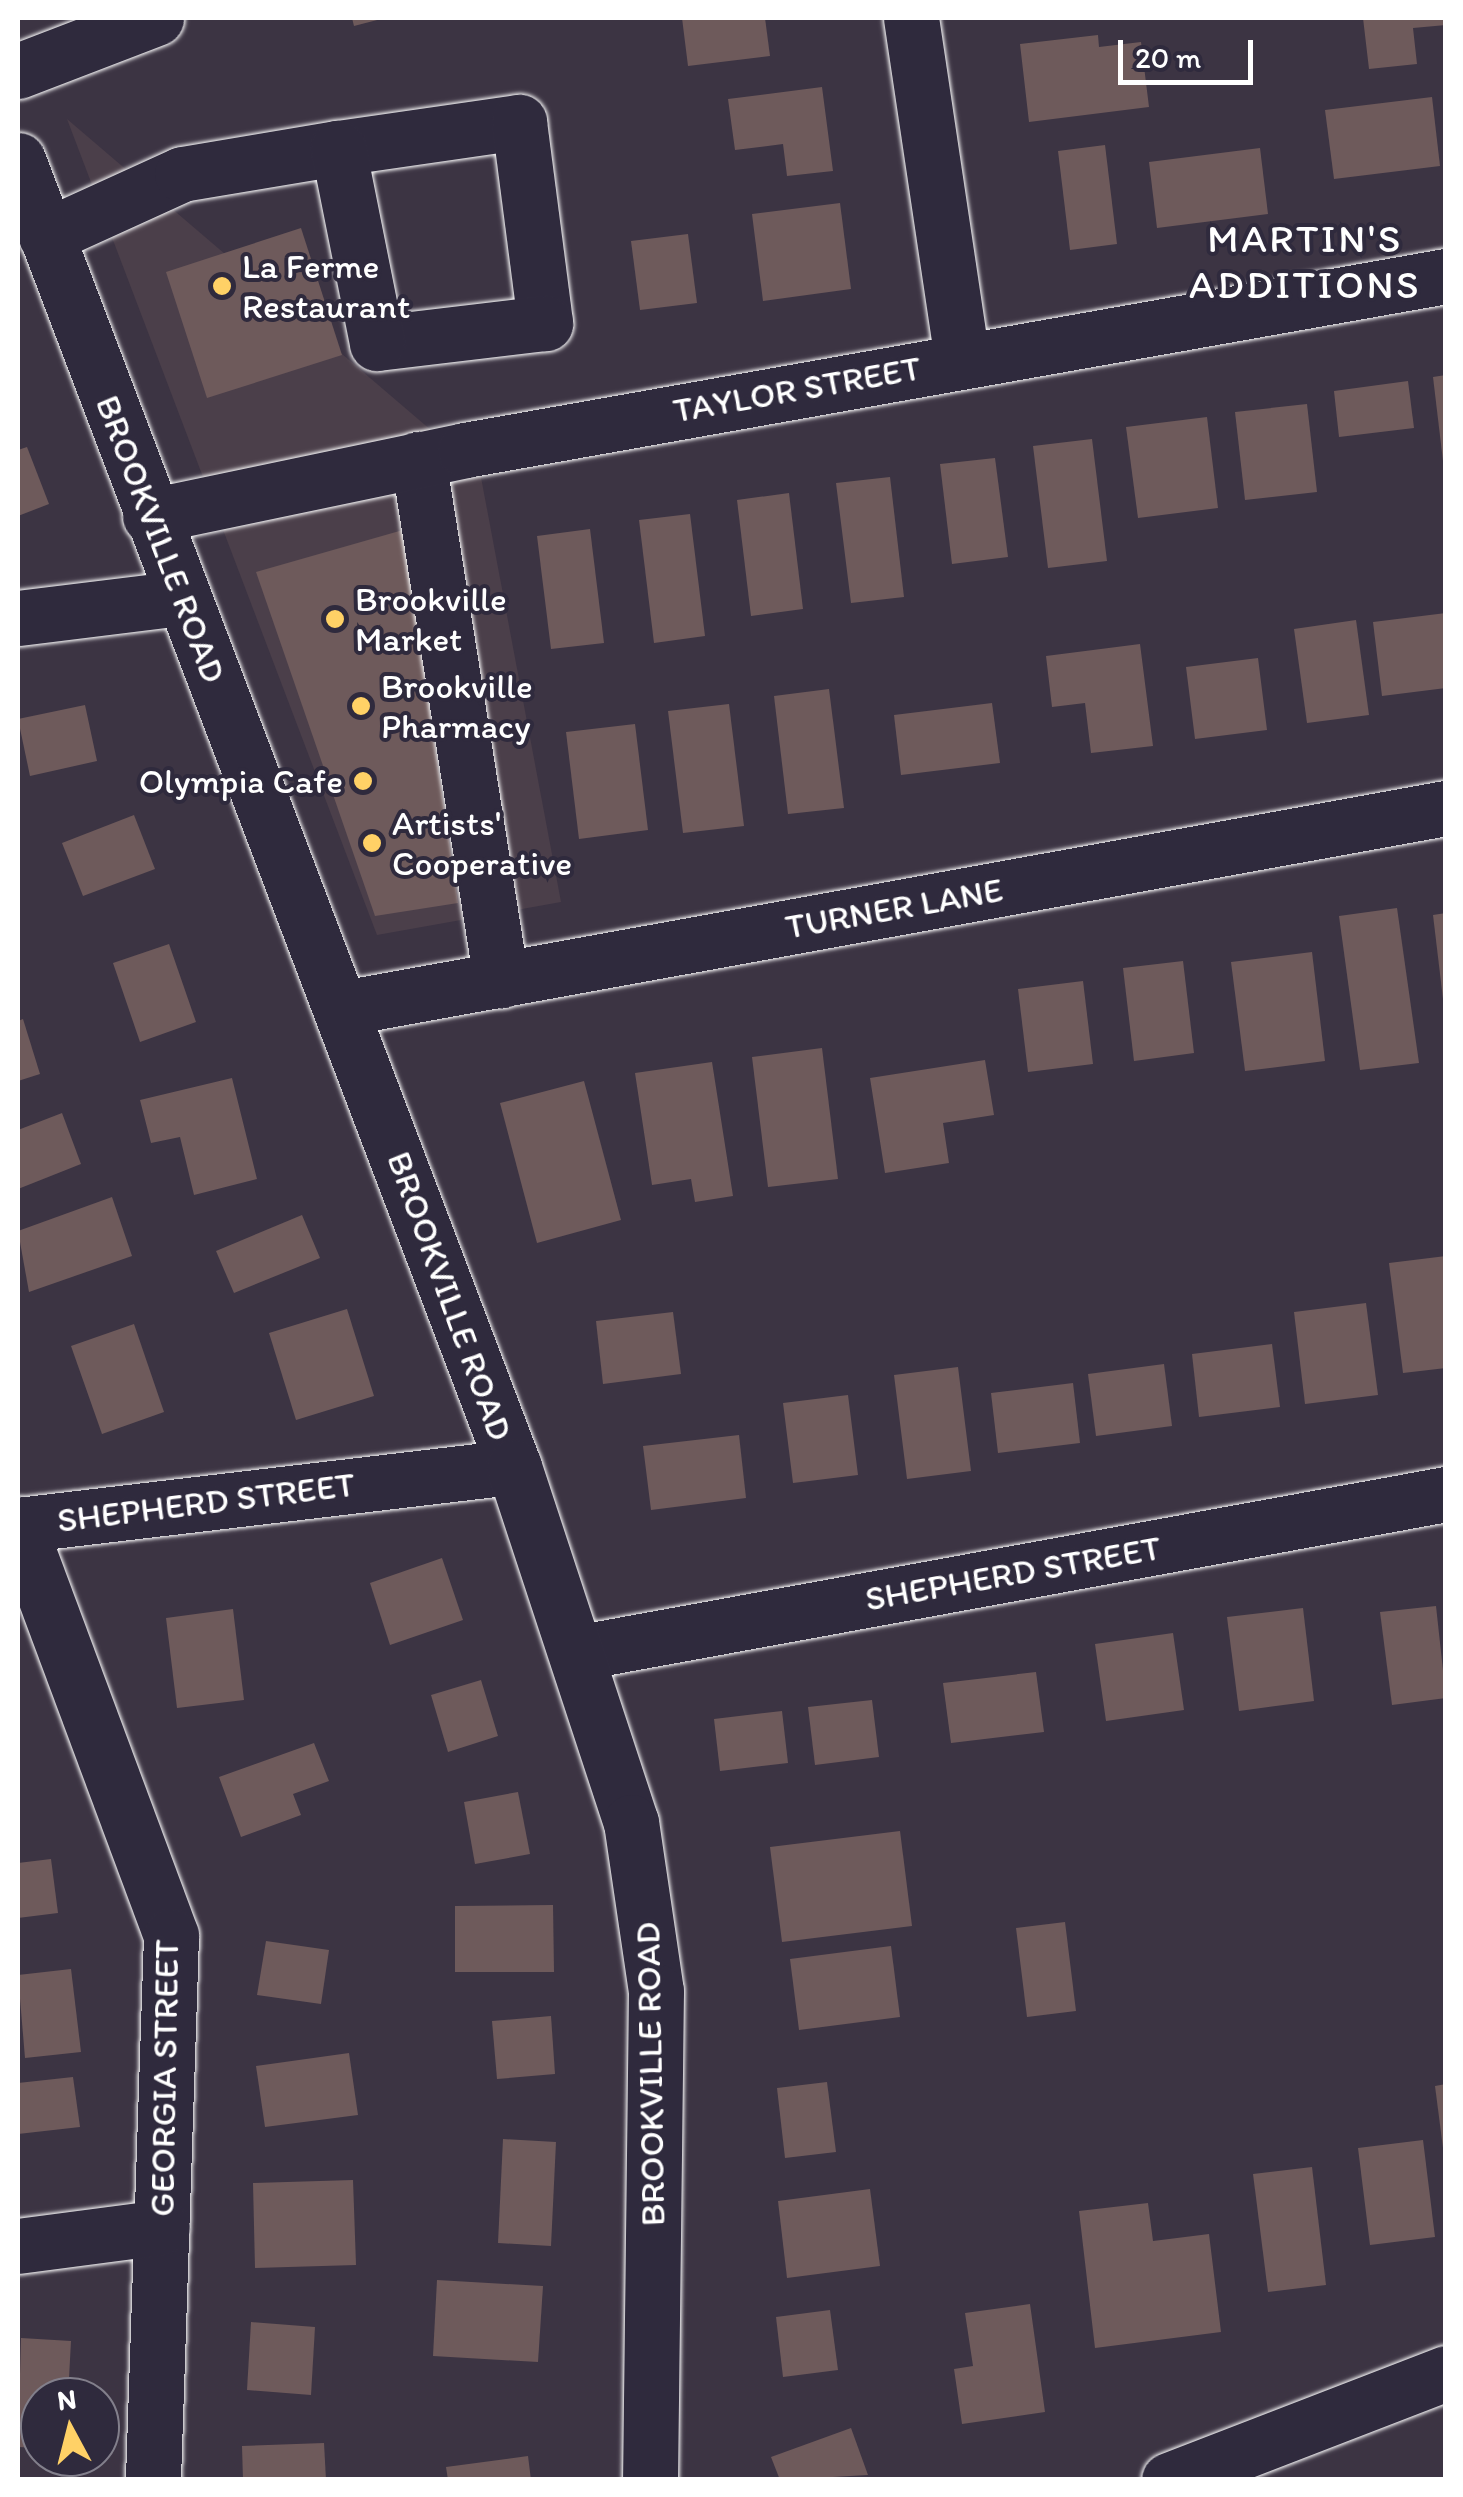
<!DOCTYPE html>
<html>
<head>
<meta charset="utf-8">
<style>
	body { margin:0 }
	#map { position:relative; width:1463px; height:2497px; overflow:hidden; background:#3c3443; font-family:Itim,sans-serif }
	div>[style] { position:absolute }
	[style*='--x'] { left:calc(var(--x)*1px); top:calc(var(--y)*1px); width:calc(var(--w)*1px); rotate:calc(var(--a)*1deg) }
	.built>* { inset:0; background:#4b3f4a }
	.building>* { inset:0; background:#6e5a5b }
	.roads { filter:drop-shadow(0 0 2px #fff) drop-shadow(0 0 2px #fff) }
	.minor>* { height:55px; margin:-27.5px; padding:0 27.5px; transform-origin:27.5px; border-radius:27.5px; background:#2f2a3d }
	.major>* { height:55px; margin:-27.5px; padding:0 27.5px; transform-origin:27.5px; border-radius:27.5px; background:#2f2a3d }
	.dots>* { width:28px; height:28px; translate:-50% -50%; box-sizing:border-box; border:5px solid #2f2a3d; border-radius:50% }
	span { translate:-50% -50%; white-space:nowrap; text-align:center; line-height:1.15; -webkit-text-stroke:8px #2f2a3d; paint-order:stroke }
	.poi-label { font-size:35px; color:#fff }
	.left { translate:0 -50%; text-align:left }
	.right { translate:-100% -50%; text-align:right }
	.street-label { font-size:35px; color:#fff }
	.quarter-label { font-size:40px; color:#fff; letter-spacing:2.5px }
	.frame { position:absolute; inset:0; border:20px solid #fff; pointer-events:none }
	.north { position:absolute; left:20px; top:2377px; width:100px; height:100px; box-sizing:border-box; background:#2f2a3d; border:2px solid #827f8b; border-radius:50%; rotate:353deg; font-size:28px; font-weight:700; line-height:40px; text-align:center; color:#fff }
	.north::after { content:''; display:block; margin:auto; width:35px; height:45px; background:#ffd166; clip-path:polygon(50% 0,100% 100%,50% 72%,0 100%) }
	.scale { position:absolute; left:1118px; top:40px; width:135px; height:45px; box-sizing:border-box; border:5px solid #fff; border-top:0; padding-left:12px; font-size:30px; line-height:35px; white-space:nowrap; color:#fff; -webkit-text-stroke:8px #2f2a3d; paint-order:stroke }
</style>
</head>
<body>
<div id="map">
	<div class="built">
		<i style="clip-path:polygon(67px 119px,480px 472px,561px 902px,377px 935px)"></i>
	</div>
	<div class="building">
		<i style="clip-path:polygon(352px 18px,381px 18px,381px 19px,354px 26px)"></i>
		<i style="clip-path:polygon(682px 18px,765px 18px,770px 56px,688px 66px)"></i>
		<i style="clip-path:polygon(1363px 18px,1446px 18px,1446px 25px,1413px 28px,1417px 64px,1369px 69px)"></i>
		<i style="clip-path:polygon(1098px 35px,1099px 47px,1141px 42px,1149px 107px,1029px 122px,1020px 44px)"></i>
		<i style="clip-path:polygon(822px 87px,833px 171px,787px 176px,783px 144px,735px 150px,728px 99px)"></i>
		<i style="clip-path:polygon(1432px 97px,1440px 166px,1334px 179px,1325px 110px)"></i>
		<i style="clip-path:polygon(1105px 145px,1117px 244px,1070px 250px,1058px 151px)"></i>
		<i style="clip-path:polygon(1260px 148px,1268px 214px,1157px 228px,1149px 162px)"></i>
		<i style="clip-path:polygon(840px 203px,851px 289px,763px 301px,752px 214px)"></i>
		<i style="clip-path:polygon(301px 228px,342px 355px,207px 398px,166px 272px)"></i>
		<i style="clip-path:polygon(688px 234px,697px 303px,640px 310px,631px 241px)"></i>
		<i style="clip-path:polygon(1446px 375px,1446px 461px,1443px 461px,1433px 377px)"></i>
		<i style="clip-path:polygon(1408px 381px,1414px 428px,1339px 437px,1334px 391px)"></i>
		<i style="clip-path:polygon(1307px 404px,1317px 492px,1245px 500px,1235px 412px)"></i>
		<i style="clip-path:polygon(1207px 417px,1218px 508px,1138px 518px,1126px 427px)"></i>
		<i style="clip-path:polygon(1092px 439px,1107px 561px,1048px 568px,1033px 446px)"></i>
		<i style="clip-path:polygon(27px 447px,49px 504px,18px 516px,18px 450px)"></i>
		<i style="clip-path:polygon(995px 458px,1008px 557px,952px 564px,940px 464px)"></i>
		<i style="clip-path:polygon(890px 477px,904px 597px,851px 603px,836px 483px)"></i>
		<i style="clip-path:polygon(789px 493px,803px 609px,751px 616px,737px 500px)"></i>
		<i style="clip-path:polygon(690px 514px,705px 636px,654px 643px,639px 520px)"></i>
		<i style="clip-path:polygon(590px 529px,604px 643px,551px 649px,537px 536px)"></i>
		<i style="clip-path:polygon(403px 530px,458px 903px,375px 916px,256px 572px)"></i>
		<i style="clip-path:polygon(1446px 613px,1446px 688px,1382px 696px,1373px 622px)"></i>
		<i style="clip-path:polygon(1356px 620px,1369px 715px,1307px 723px,1294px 629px)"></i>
		<i style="clip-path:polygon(1140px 644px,1153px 746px,1091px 753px,1085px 703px,1052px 707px,1046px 656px)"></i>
		<i style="clip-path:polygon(1258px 658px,1267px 730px,1195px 739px,1186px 667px)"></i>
		<i style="clip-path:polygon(829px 689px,844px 808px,788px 814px,774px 696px)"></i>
		<i style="clip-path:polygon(992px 703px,1000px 763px,901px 775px,894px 715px)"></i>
		<i style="clip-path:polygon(729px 704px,744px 826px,683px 833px,668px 711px)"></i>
		<i style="clip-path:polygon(85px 705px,97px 761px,30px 776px,18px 719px)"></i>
		<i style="clip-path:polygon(635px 724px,648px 830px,579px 839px,566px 732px)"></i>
		<i style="clip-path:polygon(134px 815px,155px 869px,83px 896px,62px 843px)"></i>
		<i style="clip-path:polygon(1397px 908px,1419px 1063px,1360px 1070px,1339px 916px)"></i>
		<i style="clip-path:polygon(1446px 913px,1446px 999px,1443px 999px,1433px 915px)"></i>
		<i style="clip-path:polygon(169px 944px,196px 1022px,140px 1042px,113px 963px)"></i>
		<i style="clip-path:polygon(1312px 952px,1325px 1061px,1245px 1071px,1231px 962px)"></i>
		<i style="clip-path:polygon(1183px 961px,1194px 1053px,1134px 1061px,1123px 968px)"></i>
		<i style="clip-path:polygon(1083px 981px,1093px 1064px,1028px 1072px,1018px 989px)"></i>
		<i style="clip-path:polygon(23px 1019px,40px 1074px,18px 1081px,18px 1021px)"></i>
		<i style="clip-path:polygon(822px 1048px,838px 1179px,768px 1187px,752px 1057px)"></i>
		<i style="clip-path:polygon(985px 1060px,994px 1115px,943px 1123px,949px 1163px,885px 1173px,870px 1078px)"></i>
		<i style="clip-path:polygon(712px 1062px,733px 1196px,695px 1202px,691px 1179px,652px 1185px,635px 1073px)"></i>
		<i style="clip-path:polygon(232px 1078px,257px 1179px,194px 1195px,180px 1137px,151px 1143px,140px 1100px)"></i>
		<i style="clip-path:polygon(584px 1081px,621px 1220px,537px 1243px,500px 1103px)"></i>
		<i style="clip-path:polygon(62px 1113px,81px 1164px,18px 1189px,18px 1130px)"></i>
		<i style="clip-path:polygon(112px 1197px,132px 1256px,29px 1292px,18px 1231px)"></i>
		<i style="clip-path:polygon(302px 1215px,320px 1258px,234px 1293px,216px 1251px)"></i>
		<i style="clip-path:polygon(1446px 1256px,1446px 1368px,1403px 1373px,1389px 1263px)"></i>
		<i style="clip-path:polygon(1366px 1303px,1378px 1395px,1305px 1404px,1294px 1312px)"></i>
		<i style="clip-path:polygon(347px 1309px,374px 1396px,296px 1420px,269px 1333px)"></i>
		<i style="clip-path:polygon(673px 1312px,681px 1374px,603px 1384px,596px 1321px)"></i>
		<i style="clip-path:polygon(134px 1324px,164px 1412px,102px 1434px,71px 1346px)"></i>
		<i style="clip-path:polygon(1272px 1344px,1280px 1407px,1199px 1417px,1192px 1354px)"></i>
		<i style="clip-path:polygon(1164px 1364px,1172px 1426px,1096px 1436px,1088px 1374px)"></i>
		<i style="clip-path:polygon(958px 1367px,971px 1471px,907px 1479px,894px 1375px)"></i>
		<i style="clip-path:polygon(1073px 1383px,1080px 1443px,998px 1453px,991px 1393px)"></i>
		<i style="clip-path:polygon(848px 1395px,858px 1475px,793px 1483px,783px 1403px)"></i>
		<i style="clip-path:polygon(739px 1435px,746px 1498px,651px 1510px,643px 1446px)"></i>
		<i style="clip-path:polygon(442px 1558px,463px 1620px,390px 1645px,370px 1583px)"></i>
		<i style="clip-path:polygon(1436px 1606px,1446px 1698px,1392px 1705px,1380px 1612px)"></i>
		<i style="clip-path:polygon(1303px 1608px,1314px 1701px,1239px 1711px,1227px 1617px)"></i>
		<i style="clip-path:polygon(233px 1609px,244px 1700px,177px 1708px,166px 1618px)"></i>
		<i style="clip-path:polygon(1173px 1633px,1184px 1710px,1106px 1721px,1095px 1644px)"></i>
		<i style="clip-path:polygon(1036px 1672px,1044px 1732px,951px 1743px,943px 1683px)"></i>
		<i style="clip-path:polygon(481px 1680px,498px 1736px,448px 1752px,431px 1695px)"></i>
		<i style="clip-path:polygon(872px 1700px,879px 1757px,815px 1765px,808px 1707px)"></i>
		<i style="clip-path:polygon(782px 1711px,788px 1763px,720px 1771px,714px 1719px)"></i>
		<i style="clip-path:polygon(314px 1743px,329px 1781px,293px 1794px,301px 1815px,241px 1837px,219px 1777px)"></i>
		<i style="clip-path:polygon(518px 1792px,530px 1854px,475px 1864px,464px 1802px)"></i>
		<i style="clip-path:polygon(900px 1831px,912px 1926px,782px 1942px,770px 1847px)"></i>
		<i style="clip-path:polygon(51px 1859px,58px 1913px,18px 1918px,18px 1863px)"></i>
		<i style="clip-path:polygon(553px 1905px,554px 1972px,455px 1972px,455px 1906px)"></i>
		<i style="clip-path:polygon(1065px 1922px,1076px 2011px,1027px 2017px,1016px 1928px)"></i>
		<i style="clip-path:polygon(266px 1941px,329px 1950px,321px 2004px,257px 1995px)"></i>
		<i style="clip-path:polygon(891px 1946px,900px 2017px,799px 2030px,790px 1959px)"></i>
		<i style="clip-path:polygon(71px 1969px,81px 2052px,25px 2058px,18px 1975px)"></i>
		<i style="clip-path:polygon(551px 2016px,555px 2074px,497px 2079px,492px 2021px)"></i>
		<i style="clip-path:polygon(349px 2053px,358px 2115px,265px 2127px,256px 2066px)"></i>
		<i style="clip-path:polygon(73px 2077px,80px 2127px,18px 2134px,18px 2083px)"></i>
		<i style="clip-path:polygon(827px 2082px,836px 2152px,785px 2158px,777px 2088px)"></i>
		<i style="clip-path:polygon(1446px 2084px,1446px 2148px,1443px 2148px,1435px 2086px)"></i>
		<i style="clip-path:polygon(503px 2139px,556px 2142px,551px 2246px,498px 2243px)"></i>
		<i style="clip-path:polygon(1423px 2140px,1435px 2237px,1370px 2245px,1358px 2148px)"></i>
		<i style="clip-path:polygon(1312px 2167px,1326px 2285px,1268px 2292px,1253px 2174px)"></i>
		<i style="clip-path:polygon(353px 2180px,356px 2265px,255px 2268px,253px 2183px)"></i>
		<i style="clip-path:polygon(870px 2189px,880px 2266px,787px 2278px,778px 2201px)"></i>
		<i style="clip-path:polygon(1148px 2203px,1153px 2241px,1209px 2234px,1221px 2332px,1095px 2348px,1079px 2211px)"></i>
		<i style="clip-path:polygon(437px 2280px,543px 2286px,538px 2362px,433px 2356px)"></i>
		<i style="clip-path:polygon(1030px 2304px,1045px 2412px,962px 2424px,954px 2369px,973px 2366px,965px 2313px)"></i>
		<i style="clip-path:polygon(830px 2310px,838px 2370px,783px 2377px,776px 2317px)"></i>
		<i style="clip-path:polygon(251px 2322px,315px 2327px,311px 2395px,247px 2390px)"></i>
		<i style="clip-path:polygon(21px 2338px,71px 2341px,68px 2397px,40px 2397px,40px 2448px,18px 2447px)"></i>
		<i style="clip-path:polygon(851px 2428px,868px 2475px,780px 2480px,771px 2457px)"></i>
		<i style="clip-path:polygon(324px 2443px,326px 2480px,243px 2480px,242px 2446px)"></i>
		<i style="clip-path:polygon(528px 2456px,531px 2480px,448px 2480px,446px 2467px)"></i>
	</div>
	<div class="roads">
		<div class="minor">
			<i style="--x:911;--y:18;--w:344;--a:81.5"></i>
			<i style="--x:18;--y:71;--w:148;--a:-21"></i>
			<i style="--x:46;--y:236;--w:149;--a:-24.5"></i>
			<i style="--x:182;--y:174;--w:158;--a:-9.5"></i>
			<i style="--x:338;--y:148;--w:183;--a:-8.2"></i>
			<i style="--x:519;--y:122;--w:203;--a:82.6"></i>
			<i style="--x:545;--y:323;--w:169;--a:173.2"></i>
			<i style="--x:377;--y:343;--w:199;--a:-101.3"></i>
			<i style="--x:418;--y:459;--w:528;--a:80.95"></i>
			<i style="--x:150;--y:516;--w:322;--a:-11.8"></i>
			<i style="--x:465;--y:450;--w:996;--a:-10.06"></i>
			<i style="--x:18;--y:618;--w:165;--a:-7"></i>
			<i style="--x:343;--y:1008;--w:1121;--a:-10.28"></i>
			<i style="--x:18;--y:1524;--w:439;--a:69.6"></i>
			<i style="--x:171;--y:1936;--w:544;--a:91.9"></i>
			<i style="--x:18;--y:1525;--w:499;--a:-6.7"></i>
			<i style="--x:581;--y:1652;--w:879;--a:-10.35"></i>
			<i style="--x:18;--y:2246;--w:145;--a:-7.5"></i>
			<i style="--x:1169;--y:2480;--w:297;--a:-21.1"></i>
		</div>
		<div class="major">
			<i style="--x:18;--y:160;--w:1398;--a:69.22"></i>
			<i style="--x:514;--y:1467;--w:374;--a:71.8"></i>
			<i style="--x:631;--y:1822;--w:171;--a:81.6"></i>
			<i style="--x:656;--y:1991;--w:489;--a:90.7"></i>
		</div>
	</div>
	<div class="dots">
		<i style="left:222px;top:286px;background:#ffd166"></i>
		<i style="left:335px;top:619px;background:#ffd166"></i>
		<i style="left:361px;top:706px;background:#ffd166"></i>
		<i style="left:363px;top:781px;background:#ffd166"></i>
		<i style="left:372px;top:843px;background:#ffd166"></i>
	</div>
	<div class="poi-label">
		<span class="left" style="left:242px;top:286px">La Ferme<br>Restaurant</span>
		<span class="left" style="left:355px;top:619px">Brookville<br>Market</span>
		<span class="left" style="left:381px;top:706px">Brookville<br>Pharmacy</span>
		<span class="right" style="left:343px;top:781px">Olympia Cafe</span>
		<span class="left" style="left:392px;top:843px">Artists'<br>Cooperative</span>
	</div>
	<div class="street-label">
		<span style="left:797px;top:389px;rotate:-10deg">TAYLOR STREET</span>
		<span style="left:161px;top:539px;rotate:69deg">BROOKVILLE ROAD</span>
		<span style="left:894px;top:908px;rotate:-10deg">TURNER LANE</span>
		<span style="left:450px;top:1296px;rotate:70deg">BROOKVILLE ROAD</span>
		<span style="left:206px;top:1502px;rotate:-7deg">SHEPHERD STREET</span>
		<span style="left:1013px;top:1573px;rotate:-10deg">SHEPHERD STREET</span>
		<span style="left:650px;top:2074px;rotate:-91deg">BROOKVILLE ROAD</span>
		<span style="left:164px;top:2078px;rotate:-89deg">GEORGIA STREET</span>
	</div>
	<div class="quarter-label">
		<span style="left:1305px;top:261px">MARTIN'S<br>ADDITIONS</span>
	</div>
	<div class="frame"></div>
	<div class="north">N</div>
	<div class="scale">20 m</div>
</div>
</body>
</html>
